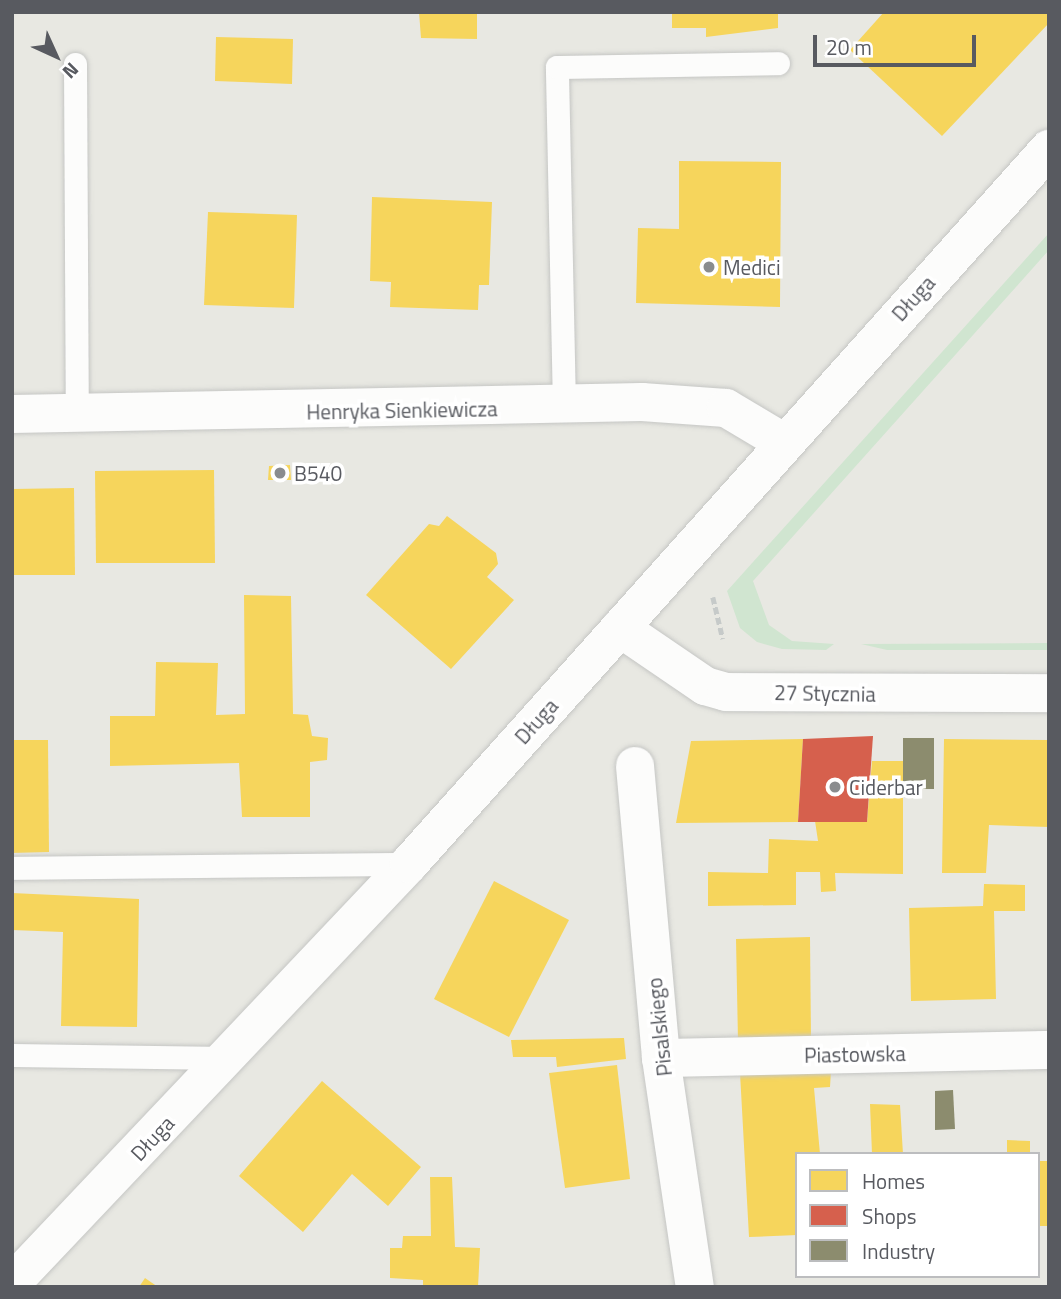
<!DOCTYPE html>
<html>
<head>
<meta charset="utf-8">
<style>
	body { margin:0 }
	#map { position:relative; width:1061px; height:1299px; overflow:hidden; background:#e8e8e2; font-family:"Titillium Web",sans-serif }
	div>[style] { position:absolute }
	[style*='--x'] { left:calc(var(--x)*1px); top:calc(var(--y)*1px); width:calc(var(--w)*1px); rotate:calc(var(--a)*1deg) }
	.green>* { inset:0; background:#d0e5d0 }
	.homes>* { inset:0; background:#f6d55c }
	.shops>* { inset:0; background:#d6604d }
	.industry>* { inset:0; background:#8c8c6e }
	.path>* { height:4.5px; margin-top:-2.25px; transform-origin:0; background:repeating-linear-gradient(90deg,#c6cac9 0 7px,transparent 0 10.5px) }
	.roads { filter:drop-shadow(0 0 2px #c5c6c4) drop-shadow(0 0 2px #c5c6c4) }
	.service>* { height:23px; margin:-11.5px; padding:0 11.5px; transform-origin:11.5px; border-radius:11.5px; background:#fcfcfb }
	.minor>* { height:38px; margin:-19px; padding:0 19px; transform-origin:19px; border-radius:19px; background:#fcfcfb }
	.tertiary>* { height:38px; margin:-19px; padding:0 19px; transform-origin:19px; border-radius:19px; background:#fcfcfb }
	.dots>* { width:19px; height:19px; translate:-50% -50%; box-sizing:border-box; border:4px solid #fff; border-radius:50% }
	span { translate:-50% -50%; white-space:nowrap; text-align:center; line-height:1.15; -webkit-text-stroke:7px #fff; paint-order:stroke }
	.poi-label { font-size:21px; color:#585a60 }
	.left { translate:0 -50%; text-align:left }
	.street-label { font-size:21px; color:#585a60 }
	.frame { position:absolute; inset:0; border:14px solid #585a60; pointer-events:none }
	.legend { position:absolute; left:795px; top:1152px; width:245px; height:126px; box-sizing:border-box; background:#fff; border:2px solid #bcbdbf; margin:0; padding:9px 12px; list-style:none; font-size:21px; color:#585a60 }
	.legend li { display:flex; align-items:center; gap:14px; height:35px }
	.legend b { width:35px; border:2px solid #bcbdbf }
	.north { position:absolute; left:21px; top:21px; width:70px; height:70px; -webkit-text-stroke:5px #fff; paint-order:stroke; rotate:135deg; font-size:19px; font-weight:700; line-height:28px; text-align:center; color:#585a60 }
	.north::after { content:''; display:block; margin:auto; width:24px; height:32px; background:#585a60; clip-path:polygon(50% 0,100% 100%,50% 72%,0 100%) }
	.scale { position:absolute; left:813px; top:35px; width:163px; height:32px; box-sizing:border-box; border:4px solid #585a60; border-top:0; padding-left:9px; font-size:21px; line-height:24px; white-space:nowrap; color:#585a60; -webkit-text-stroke:5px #fff; paint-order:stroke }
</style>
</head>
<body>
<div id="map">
	<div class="green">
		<i style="clip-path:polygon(1049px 233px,1049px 250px,753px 581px,769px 625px,792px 641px,834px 644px,826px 650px,782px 649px,757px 642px,740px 628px,727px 591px)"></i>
		<i style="clip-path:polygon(1049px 643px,1049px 650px,887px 650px,861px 644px)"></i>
	</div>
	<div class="homes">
		<i style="clip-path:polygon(419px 12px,477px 12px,477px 39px,421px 38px)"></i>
		<i style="clip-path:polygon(672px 12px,778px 12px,778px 28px,706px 37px,706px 28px,672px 28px)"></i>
		<i style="clip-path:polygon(884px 12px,1049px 12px,1049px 23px,942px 136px,850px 50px)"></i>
		<i style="clip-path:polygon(216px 37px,293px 39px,292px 84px,215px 81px)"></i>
		<i style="clip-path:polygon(679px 161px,781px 162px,780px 307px,636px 303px,638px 228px,679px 229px)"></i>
		<i style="clip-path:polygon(372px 197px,492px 202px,489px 285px,479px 285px,478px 310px,390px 307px,391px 282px,370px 281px)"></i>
		<i style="clip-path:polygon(208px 212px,297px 215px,294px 308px,204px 305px)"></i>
		<i style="clip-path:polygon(290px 465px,291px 480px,268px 480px,269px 466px)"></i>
		<i style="clip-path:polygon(214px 470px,215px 563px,96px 563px,95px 471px)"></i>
		<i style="clip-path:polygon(74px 488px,75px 575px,12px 575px,12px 489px)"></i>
		<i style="clip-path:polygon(447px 516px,496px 553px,498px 564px,487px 577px,514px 600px,451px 669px,366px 595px,429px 524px,439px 526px)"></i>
		<i style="clip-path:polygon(244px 595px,291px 596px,293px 714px,308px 715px,312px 736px,328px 738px,327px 760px,310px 762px,310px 817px,242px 817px,239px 763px,110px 766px,110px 716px,155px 716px,156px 662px,218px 663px,216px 715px,245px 714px)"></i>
		<i style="clip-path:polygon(803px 739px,798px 822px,676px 823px,691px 741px)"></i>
		<i style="clip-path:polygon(944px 739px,1049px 740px,1049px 827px,989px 825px,986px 873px,942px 873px)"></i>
		<i style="clip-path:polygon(12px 740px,48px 740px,49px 852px,12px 853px)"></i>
		<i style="clip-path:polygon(872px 761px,903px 761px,903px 874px,835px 873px,836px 891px,821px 892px,820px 872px,796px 872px,796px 905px,708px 906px,708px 872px,768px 873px,769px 839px,818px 841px,815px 821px,867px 822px)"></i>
		<i style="clip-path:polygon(494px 881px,569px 920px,509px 1037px,434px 999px)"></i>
		<i style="clip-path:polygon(984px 884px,1025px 885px,1025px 911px,994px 911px,996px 999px,911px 1001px,909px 908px,983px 906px)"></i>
		<i style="clip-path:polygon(12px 893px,139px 899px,137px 1027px,61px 1026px,63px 932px,12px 930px)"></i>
		<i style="clip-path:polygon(810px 937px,811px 1040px,738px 1041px,736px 939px)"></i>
		<i style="clip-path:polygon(624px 1038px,626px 1059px,557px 1067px,556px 1057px,513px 1057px,511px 1040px)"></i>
		<i style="clip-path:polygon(617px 1065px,630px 1179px,565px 1188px,549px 1073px)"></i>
		<i style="clip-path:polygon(831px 1071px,830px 1087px,814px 1088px,820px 1154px,797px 1154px,797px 1235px,749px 1237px,740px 1073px)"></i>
		<i style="clip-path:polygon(322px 1081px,421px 1167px,388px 1206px,352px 1174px,303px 1232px,239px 1176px)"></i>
		<i style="clip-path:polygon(870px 1104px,900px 1105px,903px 1154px,872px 1154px)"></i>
		<i style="clip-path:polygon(1007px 1140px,1030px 1141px,1030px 1154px,1007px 1154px)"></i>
		<i style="clip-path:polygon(1038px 1161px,1049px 1161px,1049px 1226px,1038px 1226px)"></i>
		<i style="clip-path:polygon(430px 1177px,452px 1177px,455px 1247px,480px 1248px,478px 1287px,423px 1287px,423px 1280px,390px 1278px,390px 1248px,402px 1248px,403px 1236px,431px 1236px)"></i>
		<i style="clip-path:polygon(145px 1278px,158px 1287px,139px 1287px)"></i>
	</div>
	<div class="shops">
		<i style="clip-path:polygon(873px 736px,867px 822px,798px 822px,803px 739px)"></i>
	</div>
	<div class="industry">
		<i style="clip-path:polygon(903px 738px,934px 738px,934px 789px,903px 789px)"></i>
		<i style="clip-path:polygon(953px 1090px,955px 1129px,935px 1130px,935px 1091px)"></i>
	</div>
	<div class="path">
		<i style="--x:713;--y:597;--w:43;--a:76.6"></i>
	</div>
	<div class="roads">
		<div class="service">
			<i style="--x:75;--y:64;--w:350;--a:89.7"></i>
			<i style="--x:564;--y:407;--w:340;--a:-91.2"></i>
			<i style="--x:557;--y:67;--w:221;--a:-1"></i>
			<i style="--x:12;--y:868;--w:397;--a:-0.6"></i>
			<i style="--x:12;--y:1055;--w:215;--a:0.8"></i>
		</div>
		<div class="minor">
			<i style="--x:12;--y:414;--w:630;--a:-1.09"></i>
			<i style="--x:642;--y:402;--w:84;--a:4.1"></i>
			<i style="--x:726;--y:408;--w:66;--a:30.8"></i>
			<i style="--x:620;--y:628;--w:103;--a:34.3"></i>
			<i style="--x:705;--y:686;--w:22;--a:16"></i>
			<i style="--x:726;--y:692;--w:323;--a:0.2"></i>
			<i style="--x:635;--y:766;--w:293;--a:84.9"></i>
			<i style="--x:661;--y:1058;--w:232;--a:81.6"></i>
			<i style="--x:661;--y:1058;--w:388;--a:-1.2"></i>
		</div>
		<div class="tertiary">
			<i style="--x:12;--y:1283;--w:577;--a:-46.54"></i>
			<i style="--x:409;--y:864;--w:960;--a:-48.17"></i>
		</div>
	</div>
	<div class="dots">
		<i style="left:709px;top:267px;background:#8a8c8e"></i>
		<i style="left:280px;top:473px;background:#8a8c8e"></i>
		<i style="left:835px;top:787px;background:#8a8c8e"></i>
	</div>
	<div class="poi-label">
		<span class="left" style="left:723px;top:267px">Medici</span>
		<span class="left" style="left:294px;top:473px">B540</span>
		<span class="left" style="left:849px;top:787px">Ciderbar</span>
	</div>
	<div class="street-label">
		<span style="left:913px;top:298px;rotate:-48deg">Długa</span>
		<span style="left:402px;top:410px;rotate:-1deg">Henryka Sienkiewicza</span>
		<span style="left:825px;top:693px;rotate:1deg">27 Stycznia</span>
		<span style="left:536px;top:721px;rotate:-48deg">Długa</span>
		<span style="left:659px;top:1027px;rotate:-96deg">Pisalskiego</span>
		<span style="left:855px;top:1054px;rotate:-1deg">Piastowska</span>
		<span style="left:152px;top:1138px;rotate:-47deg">Długa</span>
	</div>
	<div class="frame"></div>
	<ul class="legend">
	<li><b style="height:19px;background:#f6d55c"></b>Homes</li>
	<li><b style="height:19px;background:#d6604d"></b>Shops</li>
	<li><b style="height:19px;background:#8c8c6e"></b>Industry</li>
	</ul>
	<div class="north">N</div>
	<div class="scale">20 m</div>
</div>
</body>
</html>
